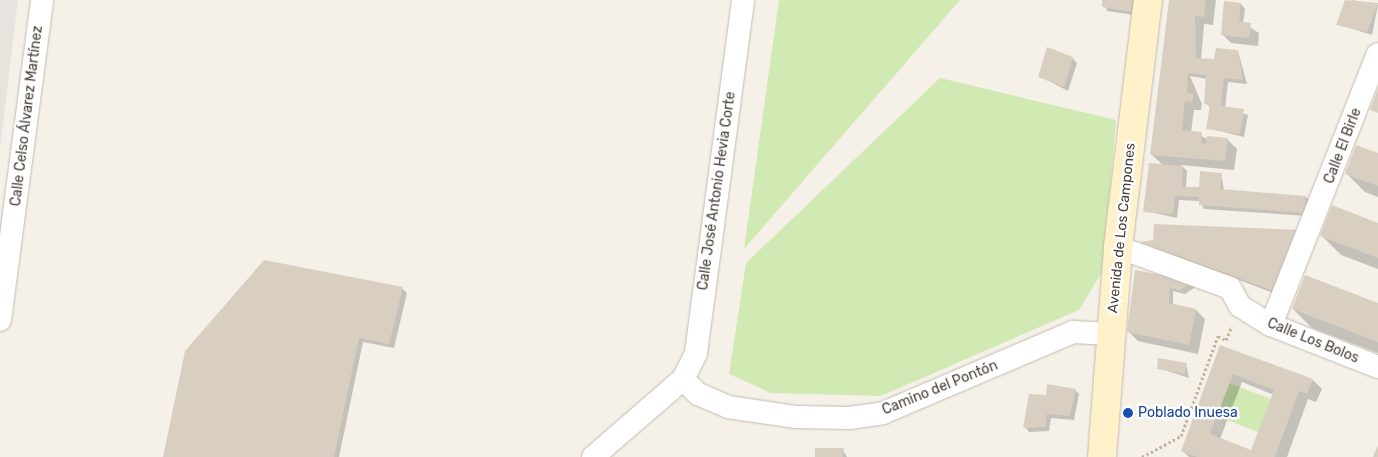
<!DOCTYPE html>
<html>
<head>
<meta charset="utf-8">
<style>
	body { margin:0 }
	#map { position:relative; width:1378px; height:457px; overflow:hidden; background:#f5f1e9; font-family:Rubik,sans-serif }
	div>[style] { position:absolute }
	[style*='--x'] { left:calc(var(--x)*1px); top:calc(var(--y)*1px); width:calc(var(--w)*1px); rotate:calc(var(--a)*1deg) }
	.industrial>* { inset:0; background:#e7e3de }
	.green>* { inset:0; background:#d1e9b2 }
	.shadow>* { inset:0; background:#0003 }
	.building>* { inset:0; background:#d9cfc1 }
	.path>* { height:3px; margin-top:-1.5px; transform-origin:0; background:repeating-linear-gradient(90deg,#c2b49c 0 2.5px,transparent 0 5px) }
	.roads { filter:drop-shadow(0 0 1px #c3bcae) drop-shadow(0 0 1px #c3bcae) }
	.street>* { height:22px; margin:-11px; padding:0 11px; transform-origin:11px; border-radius:11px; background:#fff }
	.secondary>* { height:28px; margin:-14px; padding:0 14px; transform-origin:14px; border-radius:14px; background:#fff1c9 }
	.dots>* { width:14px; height:14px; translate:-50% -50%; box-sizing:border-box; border:2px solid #fff; border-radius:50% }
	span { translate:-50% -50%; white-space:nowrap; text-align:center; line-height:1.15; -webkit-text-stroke:5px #fff; paint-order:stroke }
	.street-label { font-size:14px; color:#494137 }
	.transit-label { font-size:14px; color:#164399 }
	.left { translate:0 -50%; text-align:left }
</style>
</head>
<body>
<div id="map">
	<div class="industrial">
		<i style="clip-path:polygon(0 0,18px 0,0 149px)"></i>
	</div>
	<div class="green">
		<i style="clip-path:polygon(779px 0,960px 0,744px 249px)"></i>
		<i style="clip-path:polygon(940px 78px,1116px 120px,1103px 270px,1079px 310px,881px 396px,771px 393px,729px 374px,746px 263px)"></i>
		<i style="clip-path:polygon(1226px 382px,1271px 399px,1258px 432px,1214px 415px)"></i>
	</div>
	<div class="shadow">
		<i style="clip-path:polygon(1104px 0,1136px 0,1135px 15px,1107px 11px)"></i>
		<i style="clip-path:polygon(1170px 0,1216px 0,1213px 25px,1204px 24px,1201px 60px,1215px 61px,1238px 51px,1247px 84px,1228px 82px,1225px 108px,1248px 115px,1244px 137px,1207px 128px,1211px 108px,1206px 103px,1207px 79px,1190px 76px,1202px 104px,1201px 110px,1194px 110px,1191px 132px,1208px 139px,1228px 140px,1237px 149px,1234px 170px,1181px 165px,1187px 171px,1186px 188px,1200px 188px,1221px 174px,1224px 190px,1306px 197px,1310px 201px,1308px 216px,1204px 209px,1200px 201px,1179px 200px,1177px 218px,1145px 211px,1163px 165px,1151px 154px)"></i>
		<i style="clip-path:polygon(1352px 0,1378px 5px,1372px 35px,1337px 24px)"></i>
		<i style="clip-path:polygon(1241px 4px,1245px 9px,1243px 23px,1259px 33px,1258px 46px,1231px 43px,1222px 34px)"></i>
		<i style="clip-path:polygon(1072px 58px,1077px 63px,1068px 91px,1039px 76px)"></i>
		<i style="clip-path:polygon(1378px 154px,1378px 197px,1365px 192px,1346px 173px)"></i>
		<i style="clip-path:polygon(1378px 224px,1378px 269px,1341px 255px,1322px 236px)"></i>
		<i style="clip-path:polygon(1302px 232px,1281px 296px,1142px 243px,1154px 241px)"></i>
		<i style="clip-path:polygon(1136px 271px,1197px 286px,1185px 294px,1173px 291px,1173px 307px,1196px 310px,1205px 319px,1198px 354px,1138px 341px,1129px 332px)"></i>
		<i style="clip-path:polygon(402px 288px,407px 293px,394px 348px,363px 342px,339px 457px,164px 457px)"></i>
		<i style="clip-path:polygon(1378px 304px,1378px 353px,1312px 328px,1293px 309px)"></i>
		<i style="clip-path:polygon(evenodd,1221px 346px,1313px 380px,1322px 389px,1316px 402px,1308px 399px,1287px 457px,1189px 457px,1183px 451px,1221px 346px,1242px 382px,1274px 395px,1252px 451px,1220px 439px,1242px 382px)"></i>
		<i style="clip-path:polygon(1186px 364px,1189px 378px,1158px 368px)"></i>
		<i style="clip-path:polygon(1075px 390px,1079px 394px,1074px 420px,1051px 418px,1049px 431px,1029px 432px,1025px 427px,1047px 397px)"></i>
		<i style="clip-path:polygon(843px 450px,847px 457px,816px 457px)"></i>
	</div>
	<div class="building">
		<i style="clip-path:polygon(1102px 0,1132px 0,1131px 12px,1102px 7px)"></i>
		<i style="clip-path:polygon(1169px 0,1206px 0,1204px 17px,1195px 16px,1196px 58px,1214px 59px,1216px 48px,1238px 50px,1243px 80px,1224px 78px,1221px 106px,1244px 109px,1240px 134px,1206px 129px,1210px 105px,1204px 104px,1206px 75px,1188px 73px,1187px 93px,1194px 94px,1192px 102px,1185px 101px,1182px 130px,1202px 132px,1201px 143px,1206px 144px,1207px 136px,1228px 138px,1225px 161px,1150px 155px)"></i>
		<i style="clip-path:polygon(1345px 0,1378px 3px,1367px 32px,1336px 25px)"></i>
		<i style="clip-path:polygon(1224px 1px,1241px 3px,1239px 21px,1251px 23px,1249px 38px,1221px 35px)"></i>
		<i style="clip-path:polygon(1047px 47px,1073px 57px,1064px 87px,1038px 77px)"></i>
		<i style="clip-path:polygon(1378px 89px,1378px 113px,1370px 110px)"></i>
		<i style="clip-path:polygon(1356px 145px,1378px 153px,1378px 186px,1345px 174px)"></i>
		<i style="clip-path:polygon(1149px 163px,1183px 166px,1182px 187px,1199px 187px,1200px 171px,1222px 173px,1220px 189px,1306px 196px,1304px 213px,1199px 205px,1199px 197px,1175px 196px,1173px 214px,1143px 212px)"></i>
		<i style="clip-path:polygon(1332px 205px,1378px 223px,1378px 258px,1320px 236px)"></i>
		<i style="clip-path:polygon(1154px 224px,1302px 230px,1276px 292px,1140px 242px,1153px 240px)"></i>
		<i style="clip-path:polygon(264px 260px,403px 287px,389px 344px,359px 338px,334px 457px,163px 457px,185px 351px)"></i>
		<i style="clip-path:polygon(1135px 270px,1193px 281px,1180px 290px,1170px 288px,1169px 303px,1196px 309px,1189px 345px,1127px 332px)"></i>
		<i style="clip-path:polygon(1305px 275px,1378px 303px,1378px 342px,1292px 309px)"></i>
		<i style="clip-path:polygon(evenodd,1220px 345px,1313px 379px,1307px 394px,1299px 391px,1275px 457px,1197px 457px,1181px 451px,1220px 345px,1233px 374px,1274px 390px,1251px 450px,1210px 434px,1233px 374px)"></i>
		<i style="clip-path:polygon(1158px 358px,1187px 363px,1185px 374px,1157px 369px)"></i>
		<i style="clip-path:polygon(1047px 384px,1076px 389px,1070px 416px,1047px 414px,1045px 427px,1023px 428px,1029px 394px,1046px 395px)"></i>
		<i style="clip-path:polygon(1378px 445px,1378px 457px,1373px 457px)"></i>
		<i style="clip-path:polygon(815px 448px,844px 448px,843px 457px,815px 457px)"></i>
	</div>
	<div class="path">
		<i style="--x:1142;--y:457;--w:44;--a:-28.3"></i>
		<i style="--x:1181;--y:436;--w:107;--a:-69.7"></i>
		<i style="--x:1218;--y:336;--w:9;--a:27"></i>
		<i style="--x:1226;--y:340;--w:15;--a:-67"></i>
	</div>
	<div class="roads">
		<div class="street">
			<i style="--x:1118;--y:247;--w:119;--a:20.1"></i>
			<i style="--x:1230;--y:288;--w:21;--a:61"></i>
			<i style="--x:1240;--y:306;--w:36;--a:32"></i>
			<i style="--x:1271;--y:325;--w:115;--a:21.4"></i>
			<i style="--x:0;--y:320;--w:323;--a:-82.5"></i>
			<i style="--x:1271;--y:325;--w:291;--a:-68.5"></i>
			<i style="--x:683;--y:379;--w:29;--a:-63"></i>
			<i style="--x:696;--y:353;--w:356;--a:-82.4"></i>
			<i style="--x:593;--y:457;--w:119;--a:-40.9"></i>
			<i style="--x:683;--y:379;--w:21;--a:45"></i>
			<i style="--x:698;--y:394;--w:33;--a:23"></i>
			<i style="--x:728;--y:407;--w:69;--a:8.4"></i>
			<i style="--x:796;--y:417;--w:53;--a:1.1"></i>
			<i style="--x:849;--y:418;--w:34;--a:-8"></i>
			<i style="--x:883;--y:413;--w:207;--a:-23.1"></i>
			<i style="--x:1073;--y:332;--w:37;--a:3"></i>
		</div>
		<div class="secondary">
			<i style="--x:1102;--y:457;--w:211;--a:-85.6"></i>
			<i style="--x:1118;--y:247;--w:249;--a:-83.1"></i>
		</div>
	</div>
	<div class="dots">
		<i style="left:1128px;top:413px;background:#1a4fb4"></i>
	</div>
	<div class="street-label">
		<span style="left:27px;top:116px;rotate:-83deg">Calle Celso Álvarez Martínez</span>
		<span style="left:1343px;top:146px;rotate:-69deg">Calle El Birle</span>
		<span style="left:717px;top:191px;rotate:-82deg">Calle José Antonio Hevia Corte</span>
		<span style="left:1122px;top:228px;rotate:-84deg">Avenida de Los Campones</span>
		<span style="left:1313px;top:341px;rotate:22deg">Calle Los Bolos</span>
		<span style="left:940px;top:388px;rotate:-22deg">Camino del Pontón</span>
	</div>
	<div class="transit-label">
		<span class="left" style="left:1138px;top:413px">Poblado Inuesa</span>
	</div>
</div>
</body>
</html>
